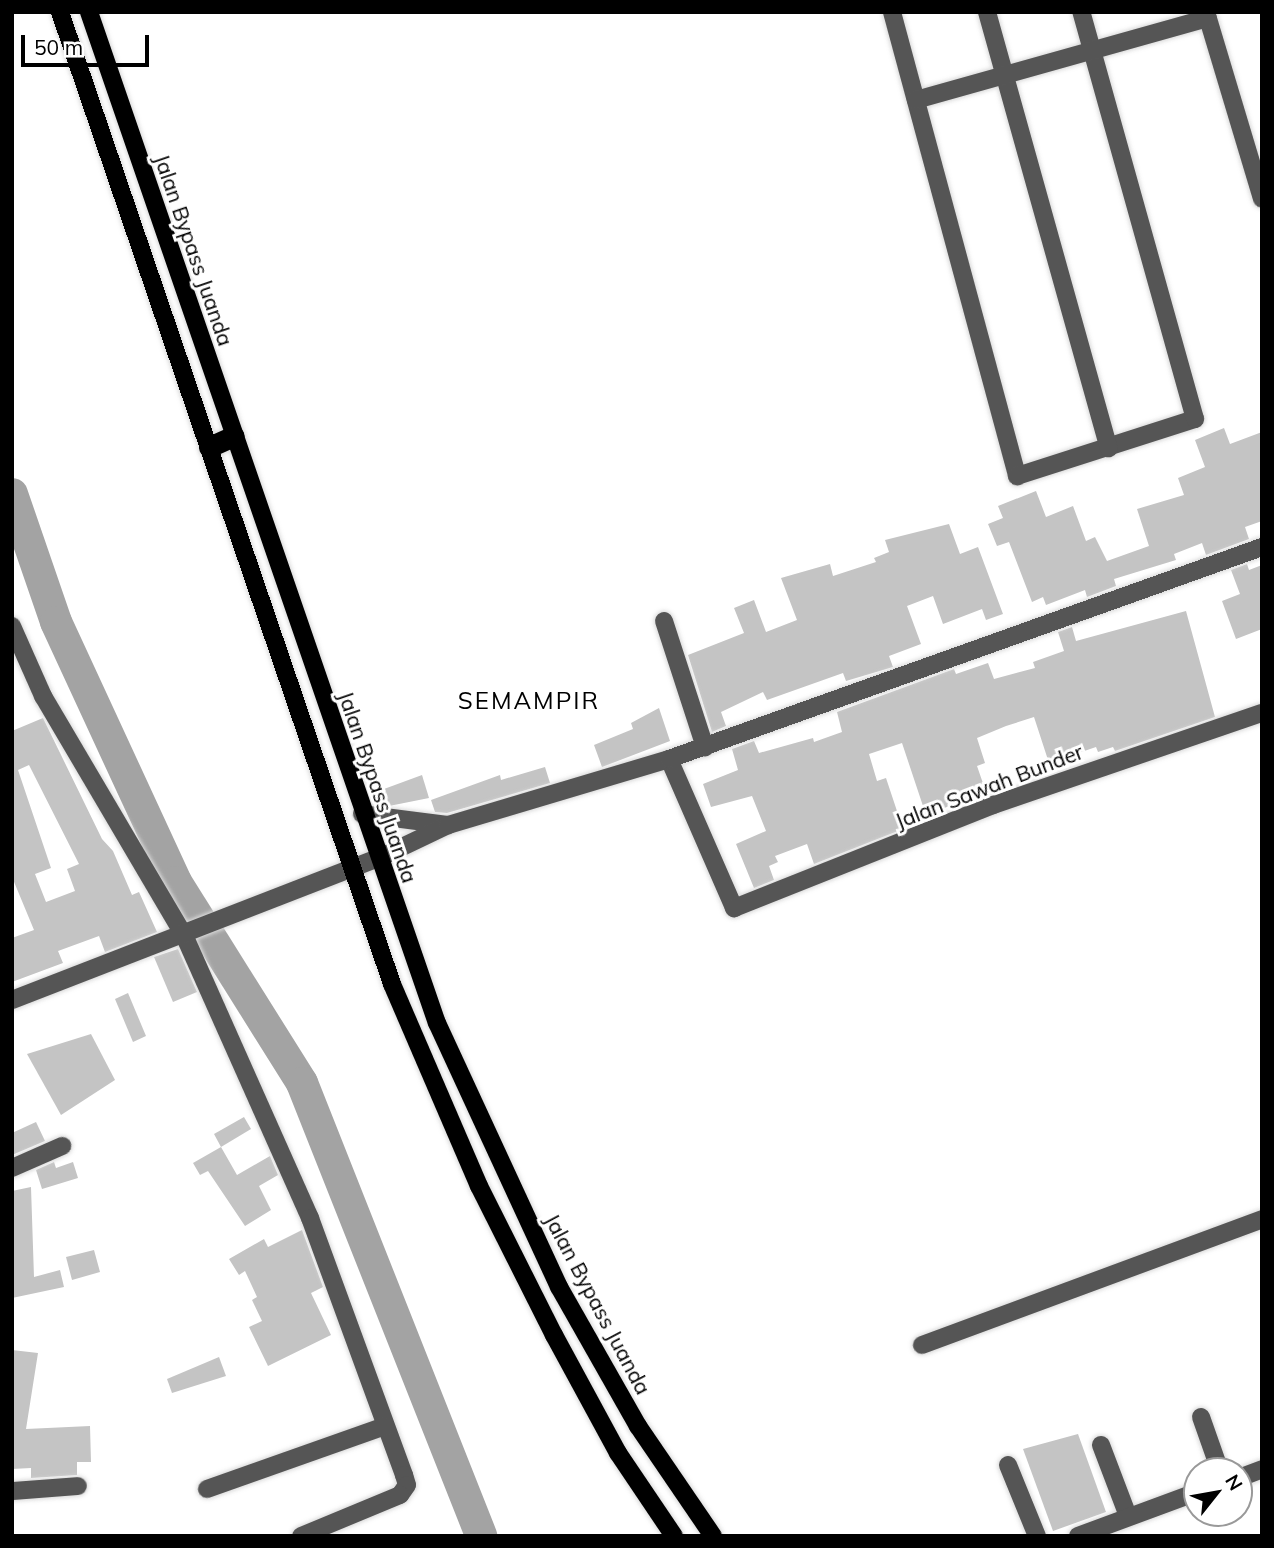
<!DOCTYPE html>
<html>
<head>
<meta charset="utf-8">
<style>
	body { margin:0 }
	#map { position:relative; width:1274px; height:1548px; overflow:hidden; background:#fff; font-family:Mulish,sans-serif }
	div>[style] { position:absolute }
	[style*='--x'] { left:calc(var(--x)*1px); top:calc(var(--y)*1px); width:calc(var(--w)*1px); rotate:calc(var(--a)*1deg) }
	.river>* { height:32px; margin:-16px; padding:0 16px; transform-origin:16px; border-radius:16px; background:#a3a3a3 }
	.building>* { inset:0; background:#c4c4c4 }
	.roads { filter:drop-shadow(0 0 2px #dbdbdb) drop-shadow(0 0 2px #dbdbdb) }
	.minor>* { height:18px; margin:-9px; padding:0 9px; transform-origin:9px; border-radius:9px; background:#555 }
	.major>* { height:18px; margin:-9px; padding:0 9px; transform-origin:9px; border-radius:9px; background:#000 }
	.highway>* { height:21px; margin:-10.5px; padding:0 10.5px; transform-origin:10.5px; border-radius:10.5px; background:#000 }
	span { translate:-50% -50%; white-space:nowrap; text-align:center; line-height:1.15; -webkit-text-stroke:6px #fff; paint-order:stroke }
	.street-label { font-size:21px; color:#000 }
	.quarter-label { font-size:24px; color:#000; letter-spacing:2px }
	.frame { position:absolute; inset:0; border:14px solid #000; pointer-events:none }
	.north { position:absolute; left:1183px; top:1457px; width:70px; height:70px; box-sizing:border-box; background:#fff; border:2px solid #999; border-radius:50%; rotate:59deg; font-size:19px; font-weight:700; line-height:28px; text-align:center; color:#000 }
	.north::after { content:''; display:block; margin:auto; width:24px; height:32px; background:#000; clip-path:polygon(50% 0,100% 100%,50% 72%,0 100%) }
	.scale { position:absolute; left:21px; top:35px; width:128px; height:32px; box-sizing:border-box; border:4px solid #000; border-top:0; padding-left:9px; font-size:21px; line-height:24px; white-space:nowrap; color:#000; -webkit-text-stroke:5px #fff; paint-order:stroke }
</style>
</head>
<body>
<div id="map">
	<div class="river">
		<i style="--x:12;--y:494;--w:135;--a:71"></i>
		<i style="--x:56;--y:622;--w:286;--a:65.2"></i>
		<i style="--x:176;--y:882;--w:237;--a:57.9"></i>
		<i style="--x:302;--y:1083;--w:487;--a:68.4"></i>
	</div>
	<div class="building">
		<i style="clip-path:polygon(1224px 428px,1230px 444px,1262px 432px,1262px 521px,1245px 527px,1249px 539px,1206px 555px,1202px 543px,1174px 554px,1176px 560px,1114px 579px,1116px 586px,1087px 597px,1085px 590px,1046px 605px,1043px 597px,1032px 602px,1009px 542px,997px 546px,988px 524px,1003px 518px,998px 506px,1036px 491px,1046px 517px,1073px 506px,1086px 541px,1095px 537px,1107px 561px,1149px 546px,1137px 509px,1184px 495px,1178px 478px,1205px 467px,1195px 440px)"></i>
		<i style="clip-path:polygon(949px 524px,960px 554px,978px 547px,1003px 614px,986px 620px,982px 609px,943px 624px,933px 596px,907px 606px,921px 644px,889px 656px,893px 667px,846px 681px,843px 673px,767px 700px,763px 692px,721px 712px,726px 726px,712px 732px,688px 655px,744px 633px,734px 608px,754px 600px,766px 632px,797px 620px,781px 578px,830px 564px,833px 576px,876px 562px,874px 558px,889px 552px,885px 540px)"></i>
		<i style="clip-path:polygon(1247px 564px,1249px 570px,1262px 565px,1262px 629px,1236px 639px,1222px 601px,1240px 594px,1231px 570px)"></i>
		<i style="clip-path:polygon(1186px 611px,1215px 717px,1115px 751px,1113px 747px,1098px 752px,1096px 747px,1049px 763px,1034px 717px,1006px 726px,977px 738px,985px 763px,977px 766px,986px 792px,926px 815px,902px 743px,869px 754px,877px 781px,886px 778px,903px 829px,814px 864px,807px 844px,775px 856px,778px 862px,769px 866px,774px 880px,754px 888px,736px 844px,766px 831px,752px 796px,711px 807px,703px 784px,738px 770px,732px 749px,754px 741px,759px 753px,813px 738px,814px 742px,842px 732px,837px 712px,954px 669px,956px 674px,988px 663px,994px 679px,1035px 668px,1033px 662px,1064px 651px,1058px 632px,1072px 627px,1076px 641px)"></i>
		<i style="clip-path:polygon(659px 708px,670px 741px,602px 767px,594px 745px,633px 729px,631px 723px)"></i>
		<i style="clip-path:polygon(evenodd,43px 718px,102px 839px,113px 851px,132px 895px,139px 892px,157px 932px,105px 952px,99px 936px,58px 951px,63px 963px,12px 982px,12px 938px,34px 930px,12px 877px,12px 731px,43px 718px,29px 765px,79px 864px,67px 869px,75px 891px,46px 902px,35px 874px,51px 868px,18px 770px,29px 765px)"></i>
		<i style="clip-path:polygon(545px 767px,550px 783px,447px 813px,435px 812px,431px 800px,500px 775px,501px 780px)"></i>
		<i style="clip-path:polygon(422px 775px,429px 798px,389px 806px,384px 789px)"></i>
		<i style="clip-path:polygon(178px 949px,197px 992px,173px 1002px,154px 957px)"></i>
		<i style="clip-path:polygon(128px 993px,146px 1036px,133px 1042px,115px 999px)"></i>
		<i style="clip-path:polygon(91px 1034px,115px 1080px,61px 1115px,27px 1054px)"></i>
		<i style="clip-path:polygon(244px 1117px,251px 1129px,221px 1147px,214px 1134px)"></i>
		<i style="clip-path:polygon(36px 1122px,45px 1141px,12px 1155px,12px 1133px)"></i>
		<i style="clip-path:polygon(221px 1147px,237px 1175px,270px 1156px,278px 1175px,259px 1186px,271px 1210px,245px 1226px,208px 1171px,200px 1175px,193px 1163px)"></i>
		<i style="clip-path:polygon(54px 1162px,56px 1168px,73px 1162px,78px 1178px,42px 1189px,36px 1170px)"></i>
		<i style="clip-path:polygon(31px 1187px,34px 1277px,60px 1270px,64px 1287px,12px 1298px,12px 1191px)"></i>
		<i style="clip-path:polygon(302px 1230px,323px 1287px,311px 1293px,331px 1335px,268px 1366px,249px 1327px,262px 1321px,252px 1300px,257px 1297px,245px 1271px,239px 1275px,229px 1259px,264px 1239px,268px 1247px)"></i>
		<i style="clip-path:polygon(94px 1250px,100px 1272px,72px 1280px,66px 1257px)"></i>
		<i style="clip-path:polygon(12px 1350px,38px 1353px,26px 1429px,90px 1426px,91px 1462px,77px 1462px,77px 1475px,31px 1478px,31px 1468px,12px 1469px)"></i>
		<i style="clip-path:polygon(219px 1357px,226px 1376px,172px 1393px,167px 1379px)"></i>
		<i style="clip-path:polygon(1078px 1434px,1106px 1512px,1053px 1531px,1023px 1449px)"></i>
	</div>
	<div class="roads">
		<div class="minor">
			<i style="--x:892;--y:12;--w:481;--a:74.9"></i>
			<i style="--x:1017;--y:476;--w:187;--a:-17.8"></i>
			<i style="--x:1195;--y:419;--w:423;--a:-105.6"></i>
			<i style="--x:987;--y:12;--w:453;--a:74.4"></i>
			<i style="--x:1206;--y:12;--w:195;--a:73.3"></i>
			<i style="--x:916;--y:100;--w:303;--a:-15.7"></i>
			<i style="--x:664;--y:621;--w:133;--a:72"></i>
			<i style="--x:12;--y:626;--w:77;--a:66.1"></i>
			<i style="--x:43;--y:696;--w:277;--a:59.5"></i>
			<i style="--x:184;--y:935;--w:310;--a:66"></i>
			<i style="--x:310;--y:1218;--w:274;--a:69.9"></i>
			<i style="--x:404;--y:1475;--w:10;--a:73"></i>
			<i style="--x:407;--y:1485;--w:12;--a:125"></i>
			<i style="--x:400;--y:1495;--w:107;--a:157.5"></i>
			<i style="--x:669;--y:759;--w:163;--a:66.4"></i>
			<i style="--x:734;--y:908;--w:279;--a:-21.7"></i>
			<i style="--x:993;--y:805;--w:284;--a:-18.9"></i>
			<i style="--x:362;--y:814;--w:87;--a:7.3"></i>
			<i style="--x:12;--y:1000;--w:394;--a:-21.2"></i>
			<i style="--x:379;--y:858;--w:76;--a:-25.6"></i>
			<i style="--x:448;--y:825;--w:231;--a:-16.6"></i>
			<i style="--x:669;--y:759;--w:630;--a:-19.67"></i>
			<i style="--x:12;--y:1168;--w:55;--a:-23.7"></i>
			<i style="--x:922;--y:1345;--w:363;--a:-20.3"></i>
			<i style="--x:1201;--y:1417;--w:57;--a:70.6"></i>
			<i style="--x:1101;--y:1445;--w:76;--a:69.2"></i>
			<i style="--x:1008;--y:1465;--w:77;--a:67.8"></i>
			<i style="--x:1239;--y:1478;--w:25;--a:-21"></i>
			<i style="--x:207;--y:1489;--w:189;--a:-19.5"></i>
			<i style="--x:12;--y:1491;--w:66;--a:-4.3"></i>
			<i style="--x:1078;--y:1536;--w:127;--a:-20.3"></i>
		</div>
		<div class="major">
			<i style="--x:60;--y:12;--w:1027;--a:71.14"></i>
			<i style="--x:392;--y:984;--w:220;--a:66.7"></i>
			<i style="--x:479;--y:1186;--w:167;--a:63.3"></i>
			<i style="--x:554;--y:1335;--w:134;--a:61.5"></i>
			<i style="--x:618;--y:1453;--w:100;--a:56"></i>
			<i style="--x:89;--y:12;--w:1069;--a:71.01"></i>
			<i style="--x:437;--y:1023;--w:291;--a:65.2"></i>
			<i style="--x:559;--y:1287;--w:160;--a:60.4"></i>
			<i style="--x:638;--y:1426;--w:133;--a:55.7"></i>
		</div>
		<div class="highway">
			<i style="--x:209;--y:447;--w:27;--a:-24"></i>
		</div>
	</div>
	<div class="street-label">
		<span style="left:194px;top:250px;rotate:71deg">Jalan Bypass Juanda</span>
		<span style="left:989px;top:786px;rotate:-21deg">Jalan Sawah Bunder</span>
		<span style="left:378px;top:787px;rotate:71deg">Jalan Bypass Juanda</span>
		<span style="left:598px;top:1304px;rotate:62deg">Jalan Bypass Juanda</span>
	</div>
	<div class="quarter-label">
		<span style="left:529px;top:701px">SEMAMPIR</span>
	</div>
	<div class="frame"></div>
	<div class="north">N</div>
	<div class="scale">50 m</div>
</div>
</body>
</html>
